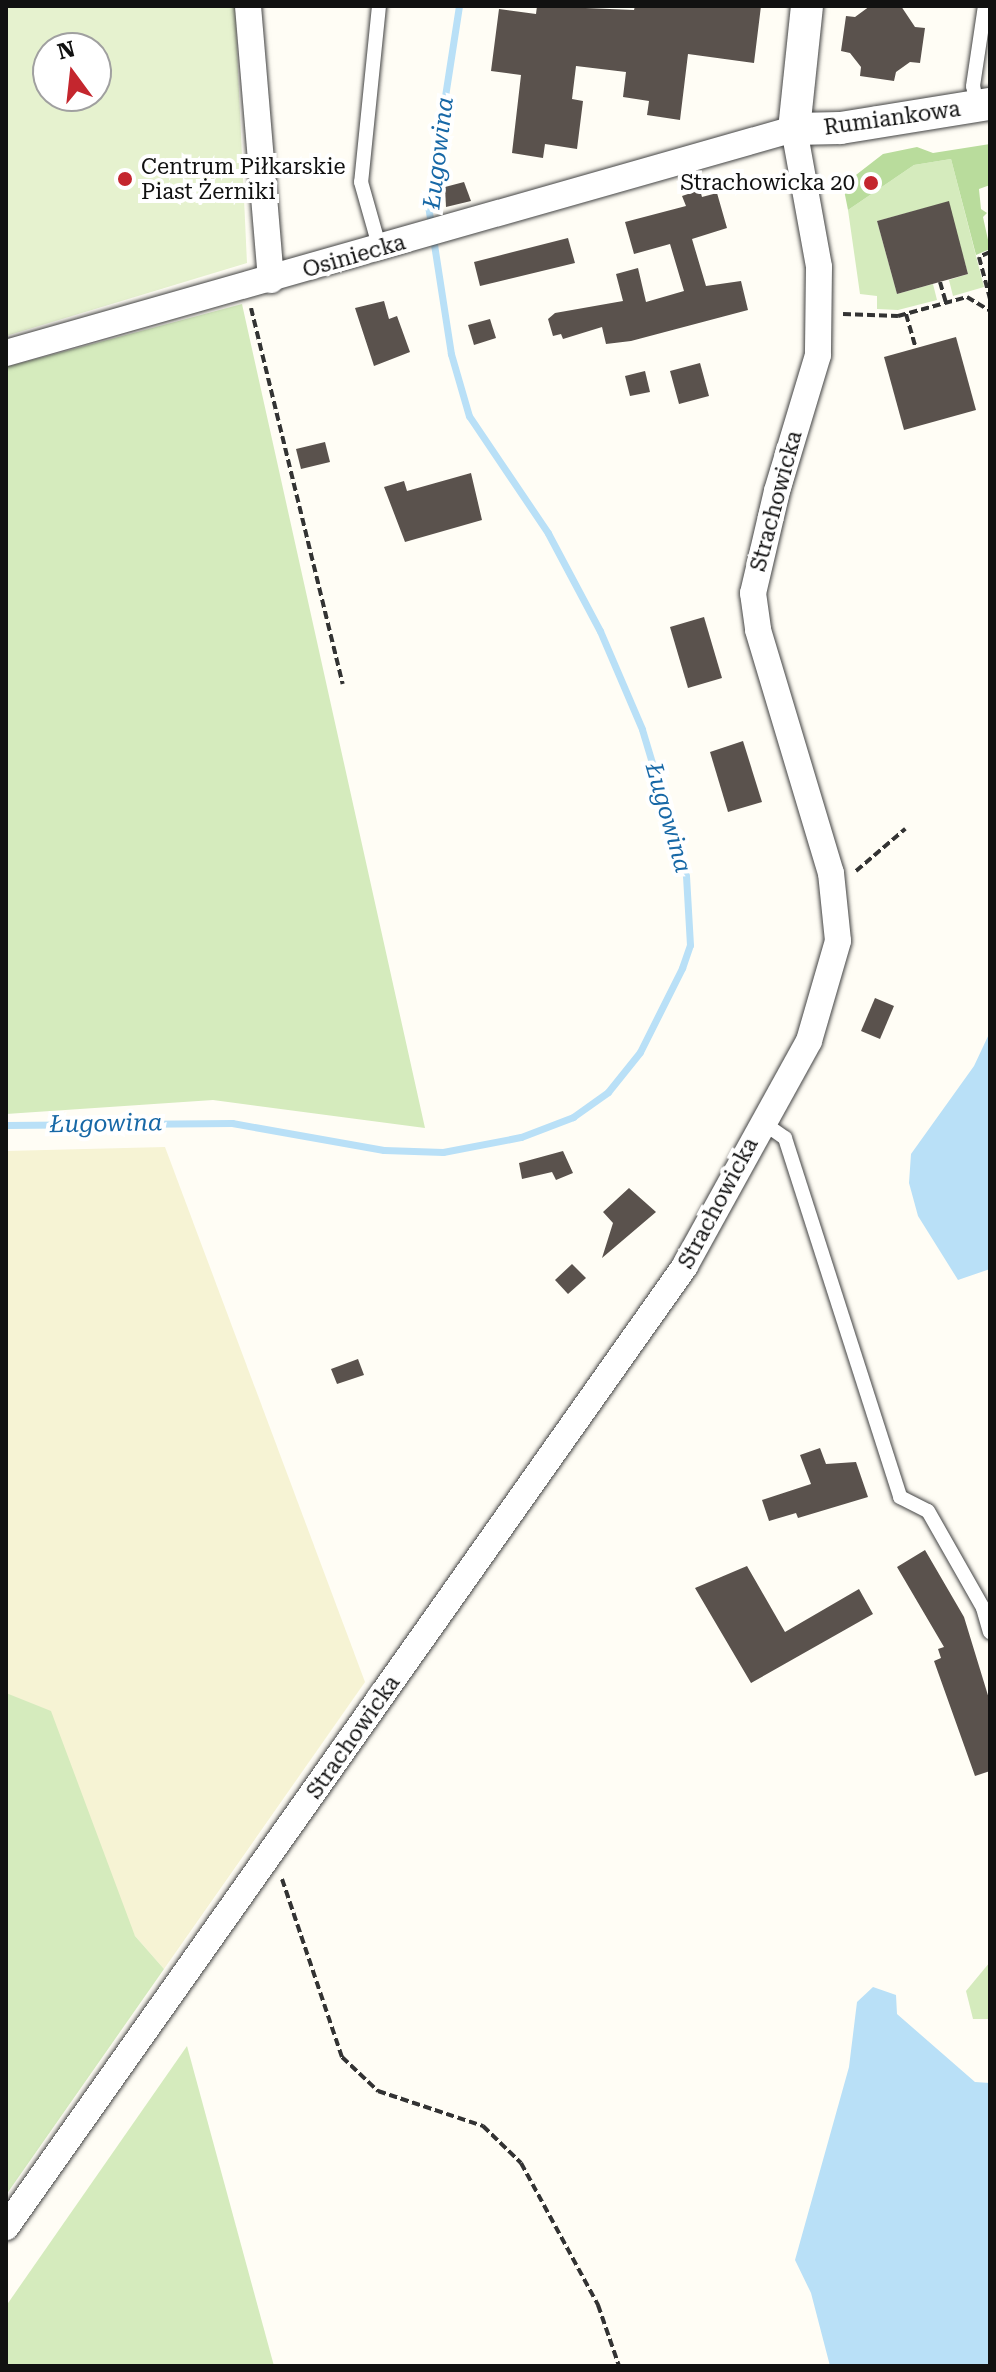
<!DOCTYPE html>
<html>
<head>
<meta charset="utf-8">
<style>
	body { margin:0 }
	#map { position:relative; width:996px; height:2372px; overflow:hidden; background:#fffdf5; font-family:"Roboto Serif",serif }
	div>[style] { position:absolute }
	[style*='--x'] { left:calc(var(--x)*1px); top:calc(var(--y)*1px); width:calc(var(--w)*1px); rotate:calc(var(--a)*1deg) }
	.farmland>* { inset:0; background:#f6f3d4 }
	.green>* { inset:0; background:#d5ebbd }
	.forest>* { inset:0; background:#b9dc9c }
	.pitch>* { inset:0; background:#e6f2cf }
	.water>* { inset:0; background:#b9e0f7 }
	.stream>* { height:7px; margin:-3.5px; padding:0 3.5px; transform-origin:3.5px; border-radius:3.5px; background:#b9e0f7 }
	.building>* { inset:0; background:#5a524d }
	.path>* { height:4px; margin-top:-2px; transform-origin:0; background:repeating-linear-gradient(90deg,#333 0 8px,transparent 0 12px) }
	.roads { filter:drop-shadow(0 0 2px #444) drop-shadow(0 0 2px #444) }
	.service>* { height:14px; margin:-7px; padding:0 7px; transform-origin:7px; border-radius:7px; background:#fff }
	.minor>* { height:26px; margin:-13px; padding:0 13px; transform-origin:13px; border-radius:13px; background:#fff }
	.tertiary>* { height:32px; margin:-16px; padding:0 16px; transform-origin:16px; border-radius:16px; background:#fff }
	.dots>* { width:22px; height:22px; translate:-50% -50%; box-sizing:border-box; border:4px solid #fff; border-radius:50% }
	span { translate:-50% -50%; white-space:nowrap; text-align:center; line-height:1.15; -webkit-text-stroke:8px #fff; paint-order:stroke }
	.street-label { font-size:22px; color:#111 }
	.poi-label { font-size:22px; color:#111 }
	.left { translate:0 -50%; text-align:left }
	.right { translate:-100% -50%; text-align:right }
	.water-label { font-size:24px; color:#1768a6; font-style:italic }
	.frame { position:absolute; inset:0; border:8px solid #111; pointer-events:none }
	.north { position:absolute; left:32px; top:32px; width:80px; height:80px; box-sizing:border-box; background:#fff; border:2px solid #a0a0a0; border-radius:50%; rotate:345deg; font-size:22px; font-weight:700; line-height:32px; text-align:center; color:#111 }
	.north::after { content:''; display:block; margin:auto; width:28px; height:36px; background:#c4262e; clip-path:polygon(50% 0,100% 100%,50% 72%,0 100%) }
</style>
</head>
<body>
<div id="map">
	<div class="farmland">
		<i style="clip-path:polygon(165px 1147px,365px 1682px,164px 1969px,135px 1936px,6px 1693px,6px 1151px)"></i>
	</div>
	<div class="green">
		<i style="clip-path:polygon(951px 159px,984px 287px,953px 296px,949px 280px,968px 274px,948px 202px,877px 221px,897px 294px,933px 284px,937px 300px,898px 310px,877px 309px,877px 296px,860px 294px,848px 210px,914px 165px)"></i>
		<i style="clip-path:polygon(242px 304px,425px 1128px,213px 1100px,6px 1114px,6px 367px)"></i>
		<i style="clip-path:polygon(6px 1693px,51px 1711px,135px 1936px,164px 1969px,6px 2195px)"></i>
		<i style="clip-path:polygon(990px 1962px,990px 2019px,973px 2019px,966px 1991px)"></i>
		<i style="clip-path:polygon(187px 2046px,274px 2366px,6px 2366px,6px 2306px)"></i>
	</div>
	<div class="forest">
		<i style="clip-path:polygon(990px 144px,990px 185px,979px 189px,981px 209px,987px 213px,983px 217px,990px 249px,976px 255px,951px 159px,914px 165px,848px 210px,843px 185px,883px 154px,917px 147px,933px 153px)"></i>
	</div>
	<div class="pitch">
		<i style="clip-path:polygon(evenodd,6px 6px,235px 6px,247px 263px,6px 336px,6px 6px,48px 48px,96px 48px,96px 96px,48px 96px,48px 48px)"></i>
	</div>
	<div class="water">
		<i style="clip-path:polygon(990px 1032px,990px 1269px,958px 1280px,918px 1216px,909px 1183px,911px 1154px,974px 1066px)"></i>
		<i style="clip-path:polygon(873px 1987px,896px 1995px,897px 2014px,975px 2082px,990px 2083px,990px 2366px,830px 2366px,811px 2293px,795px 2260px,849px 2067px,857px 2002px)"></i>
	</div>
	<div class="stream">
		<i style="--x:6;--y:1125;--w:226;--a:-0.5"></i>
		<i style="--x:232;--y:1123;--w:154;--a:10.1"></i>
		<i style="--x:384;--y:1150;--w:59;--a:1.9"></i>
		<i style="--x:443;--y:1152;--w:79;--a:-10.9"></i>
		<i style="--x:521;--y:1137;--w:56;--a:-21"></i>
		<i style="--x:573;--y:1117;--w:43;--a:-35.5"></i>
		<i style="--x:608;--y:1092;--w:51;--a:-51.3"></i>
		<i style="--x:640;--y:1052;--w:94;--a:-63.4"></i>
		<i style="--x:682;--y:968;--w:24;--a:-71"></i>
		<i style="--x:690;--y:945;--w:69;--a:-93.3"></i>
		<i style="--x:686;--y:876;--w:153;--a:-106.7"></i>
		<i style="--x:642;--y:729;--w:107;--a:-113.2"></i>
		<i style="--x:600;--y:631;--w:111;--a:-118"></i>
		<i style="--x:548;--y:533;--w:141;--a:-124"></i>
		<i style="--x:469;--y:416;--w:65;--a:-106.2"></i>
		<i style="--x:451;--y:354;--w:150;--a:-98.8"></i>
		<i style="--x:428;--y:206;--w:202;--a:-81.2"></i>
	</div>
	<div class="building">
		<i style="clip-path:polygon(537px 6px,634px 10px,635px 6px,761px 6px,754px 63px,688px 54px,680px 120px,647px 115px,649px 101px,623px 97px,626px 72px,576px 66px,572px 99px,583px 101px,577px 149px,545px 144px,543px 158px,512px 153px,521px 75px,491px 71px,499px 9px,536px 14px)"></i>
		<i style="clip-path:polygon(870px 6px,901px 6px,915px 27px,925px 28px,920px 63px,910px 62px,896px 72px,894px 81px,860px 76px,861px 67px,850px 53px,841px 51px,846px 16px,855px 17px)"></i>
		<i style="clip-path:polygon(464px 182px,471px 201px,446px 207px,445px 187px)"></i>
		<i style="clip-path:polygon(700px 190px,702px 197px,717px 193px,727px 228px,692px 239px,706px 286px,741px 281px,748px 310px,631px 341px,606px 344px,602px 327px,563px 339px,561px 334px,553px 336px,548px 319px,555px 313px,623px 301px,616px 274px,638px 268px,646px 302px,684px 291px,670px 244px,634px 254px,625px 222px,686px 206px,682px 196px)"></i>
		<i style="clip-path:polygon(949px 201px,968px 274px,897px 294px,877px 221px)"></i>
		<i style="clip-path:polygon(568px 238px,575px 263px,480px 286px,474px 262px)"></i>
		<i style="clip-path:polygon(384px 301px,389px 319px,397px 316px,410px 352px,374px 366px,355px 308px)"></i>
		<i style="clip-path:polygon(490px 319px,496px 338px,474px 345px,468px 325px)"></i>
		<i style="clip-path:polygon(956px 337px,976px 410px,904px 430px,884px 357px)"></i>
		<i style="clip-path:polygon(700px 363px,709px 396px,679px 404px,670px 371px)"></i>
		<i style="clip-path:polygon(645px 371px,650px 392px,630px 396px,625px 376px)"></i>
		<i style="clip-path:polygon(325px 442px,330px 462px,301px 469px,296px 449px)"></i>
		<i style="clip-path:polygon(471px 473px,482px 520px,405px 542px,384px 487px,404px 481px,407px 491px)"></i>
		<i style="clip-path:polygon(704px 617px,722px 678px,688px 688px,670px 627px)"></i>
		<i style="clip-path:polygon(743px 741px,762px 802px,728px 812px,710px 752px)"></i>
		<i style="clip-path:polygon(875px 998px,894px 1006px,880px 1039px,861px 1031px)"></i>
		<i style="clip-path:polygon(563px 1151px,573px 1173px,556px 1180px,552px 1172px,522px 1179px,519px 1163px)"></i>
		<i style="clip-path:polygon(629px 1188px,656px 1212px,602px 1258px,613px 1223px,603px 1212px)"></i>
		<i style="clip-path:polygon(572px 1264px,586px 1278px,568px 1294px,555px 1280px)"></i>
		<i style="clip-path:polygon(358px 1359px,364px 1375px,337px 1384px,331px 1369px)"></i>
		<i style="clip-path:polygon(820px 1448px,826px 1464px,856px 1462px,868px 1497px,798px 1518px,796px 1513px,769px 1521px,762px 1500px,811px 1484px,800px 1455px)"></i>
		<i style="clip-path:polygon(925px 1550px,964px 1617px,990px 1702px,990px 1771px,975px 1776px,934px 1661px,941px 1658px,938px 1649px,944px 1647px,897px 1567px)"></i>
		<i style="clip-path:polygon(747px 1566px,785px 1632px,859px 1589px,873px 1614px,751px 1683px,695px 1588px)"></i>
	</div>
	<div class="path">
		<i style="--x:990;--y:252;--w:12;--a:156"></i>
		<i style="--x:979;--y:257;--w:43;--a:75.3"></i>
		<i style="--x:940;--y:282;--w:22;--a:74"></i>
		<i style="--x:251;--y:308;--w:387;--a:76.3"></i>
		<i style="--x:843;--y:314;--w:55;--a:2.1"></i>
		<i style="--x:898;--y:316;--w:72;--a:-15.4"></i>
		<i style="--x:967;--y:297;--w:27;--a:31"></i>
		<i style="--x:906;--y:314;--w:35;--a:74"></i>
		<i style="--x:856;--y:871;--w:65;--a:-40.6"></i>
		<i style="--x:282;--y:1879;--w:188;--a:71.4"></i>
		<i style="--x:342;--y:2057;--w:50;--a:43.4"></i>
		<i style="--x:378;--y:2091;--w:111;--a:18.4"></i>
		<i style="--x:483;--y:2126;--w:53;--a:44.2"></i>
		<i style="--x:521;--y:2163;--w:162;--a:61.5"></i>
		<i style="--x:598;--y:2305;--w:65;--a:71"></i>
	</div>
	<div class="roads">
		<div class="service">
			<i style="--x:379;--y:6;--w:177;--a:95.8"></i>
			<i style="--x:361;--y:182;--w:70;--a:74.2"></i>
			<i style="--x:977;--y:106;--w:20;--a:-101"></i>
			<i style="--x:973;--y:86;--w:81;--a:-81.5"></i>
			<i style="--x:762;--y:1122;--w:28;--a:35"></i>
			<i style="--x:785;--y:1138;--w:377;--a:72.2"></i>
			<i style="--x:900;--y:1497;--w:31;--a:27"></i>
			<i style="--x:928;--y:1511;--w:112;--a:60.4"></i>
			<i style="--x:983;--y:1608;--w:25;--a:74"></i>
		</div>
		<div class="minor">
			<i style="--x:248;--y:6;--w:275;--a:85.2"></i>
			<i style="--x:6;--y:353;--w:819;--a:-15.87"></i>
			<i style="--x:794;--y:129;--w:140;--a:79.7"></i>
			<i style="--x:819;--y:267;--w:88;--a:90.7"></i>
			<i style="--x:818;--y:355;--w:142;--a:106.8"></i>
			<i style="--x:777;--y:491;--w:105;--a:103.2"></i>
			<i style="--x:753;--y:593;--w:37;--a:82"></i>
			<i style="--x:758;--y:630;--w:254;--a:73.3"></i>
			<i style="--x:831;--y:873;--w:68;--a:84.1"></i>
			<i style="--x:838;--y:941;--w:104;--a:106.2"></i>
			<i style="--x:809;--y:1041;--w:257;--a:118.9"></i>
			<i style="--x:685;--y:1266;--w:1177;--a:125.24"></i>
		</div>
		<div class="tertiary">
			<i style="--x:807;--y:6;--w:124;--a:96"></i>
			<i style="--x:794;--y:129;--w:47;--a:-1.2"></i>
			<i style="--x:841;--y:128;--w:151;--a:-9.2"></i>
		</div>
	</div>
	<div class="dots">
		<i style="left:125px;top:179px;background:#c4262e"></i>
		<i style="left:871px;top:183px;background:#c4262e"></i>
	</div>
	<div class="street-label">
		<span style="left:892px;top:118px;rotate:-8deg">Rumiankowa</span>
		<span style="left:354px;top:256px;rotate:-16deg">Osiniecka</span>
		<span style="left:776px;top:501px;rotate:-75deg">Strachowicka</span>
		<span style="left:718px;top:1203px;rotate:-62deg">Strachowicka</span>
		<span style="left:353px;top:1737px;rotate:-55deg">Strachowicka</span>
	</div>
	<div class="poi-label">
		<span class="left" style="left:141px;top:179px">Centrum Piłkarskie<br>Piast Żerniki</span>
		<span class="right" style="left:855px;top:183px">Strachowicka 20</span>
	</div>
	<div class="water-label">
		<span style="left:439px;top:153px;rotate:-83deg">Ługowina</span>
		<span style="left:668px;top:818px;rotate:74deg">Ługowina</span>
		<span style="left:106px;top:1124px;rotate:-1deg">Ługowina</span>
	</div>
	<div class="frame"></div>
	<div class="north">N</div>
</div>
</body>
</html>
